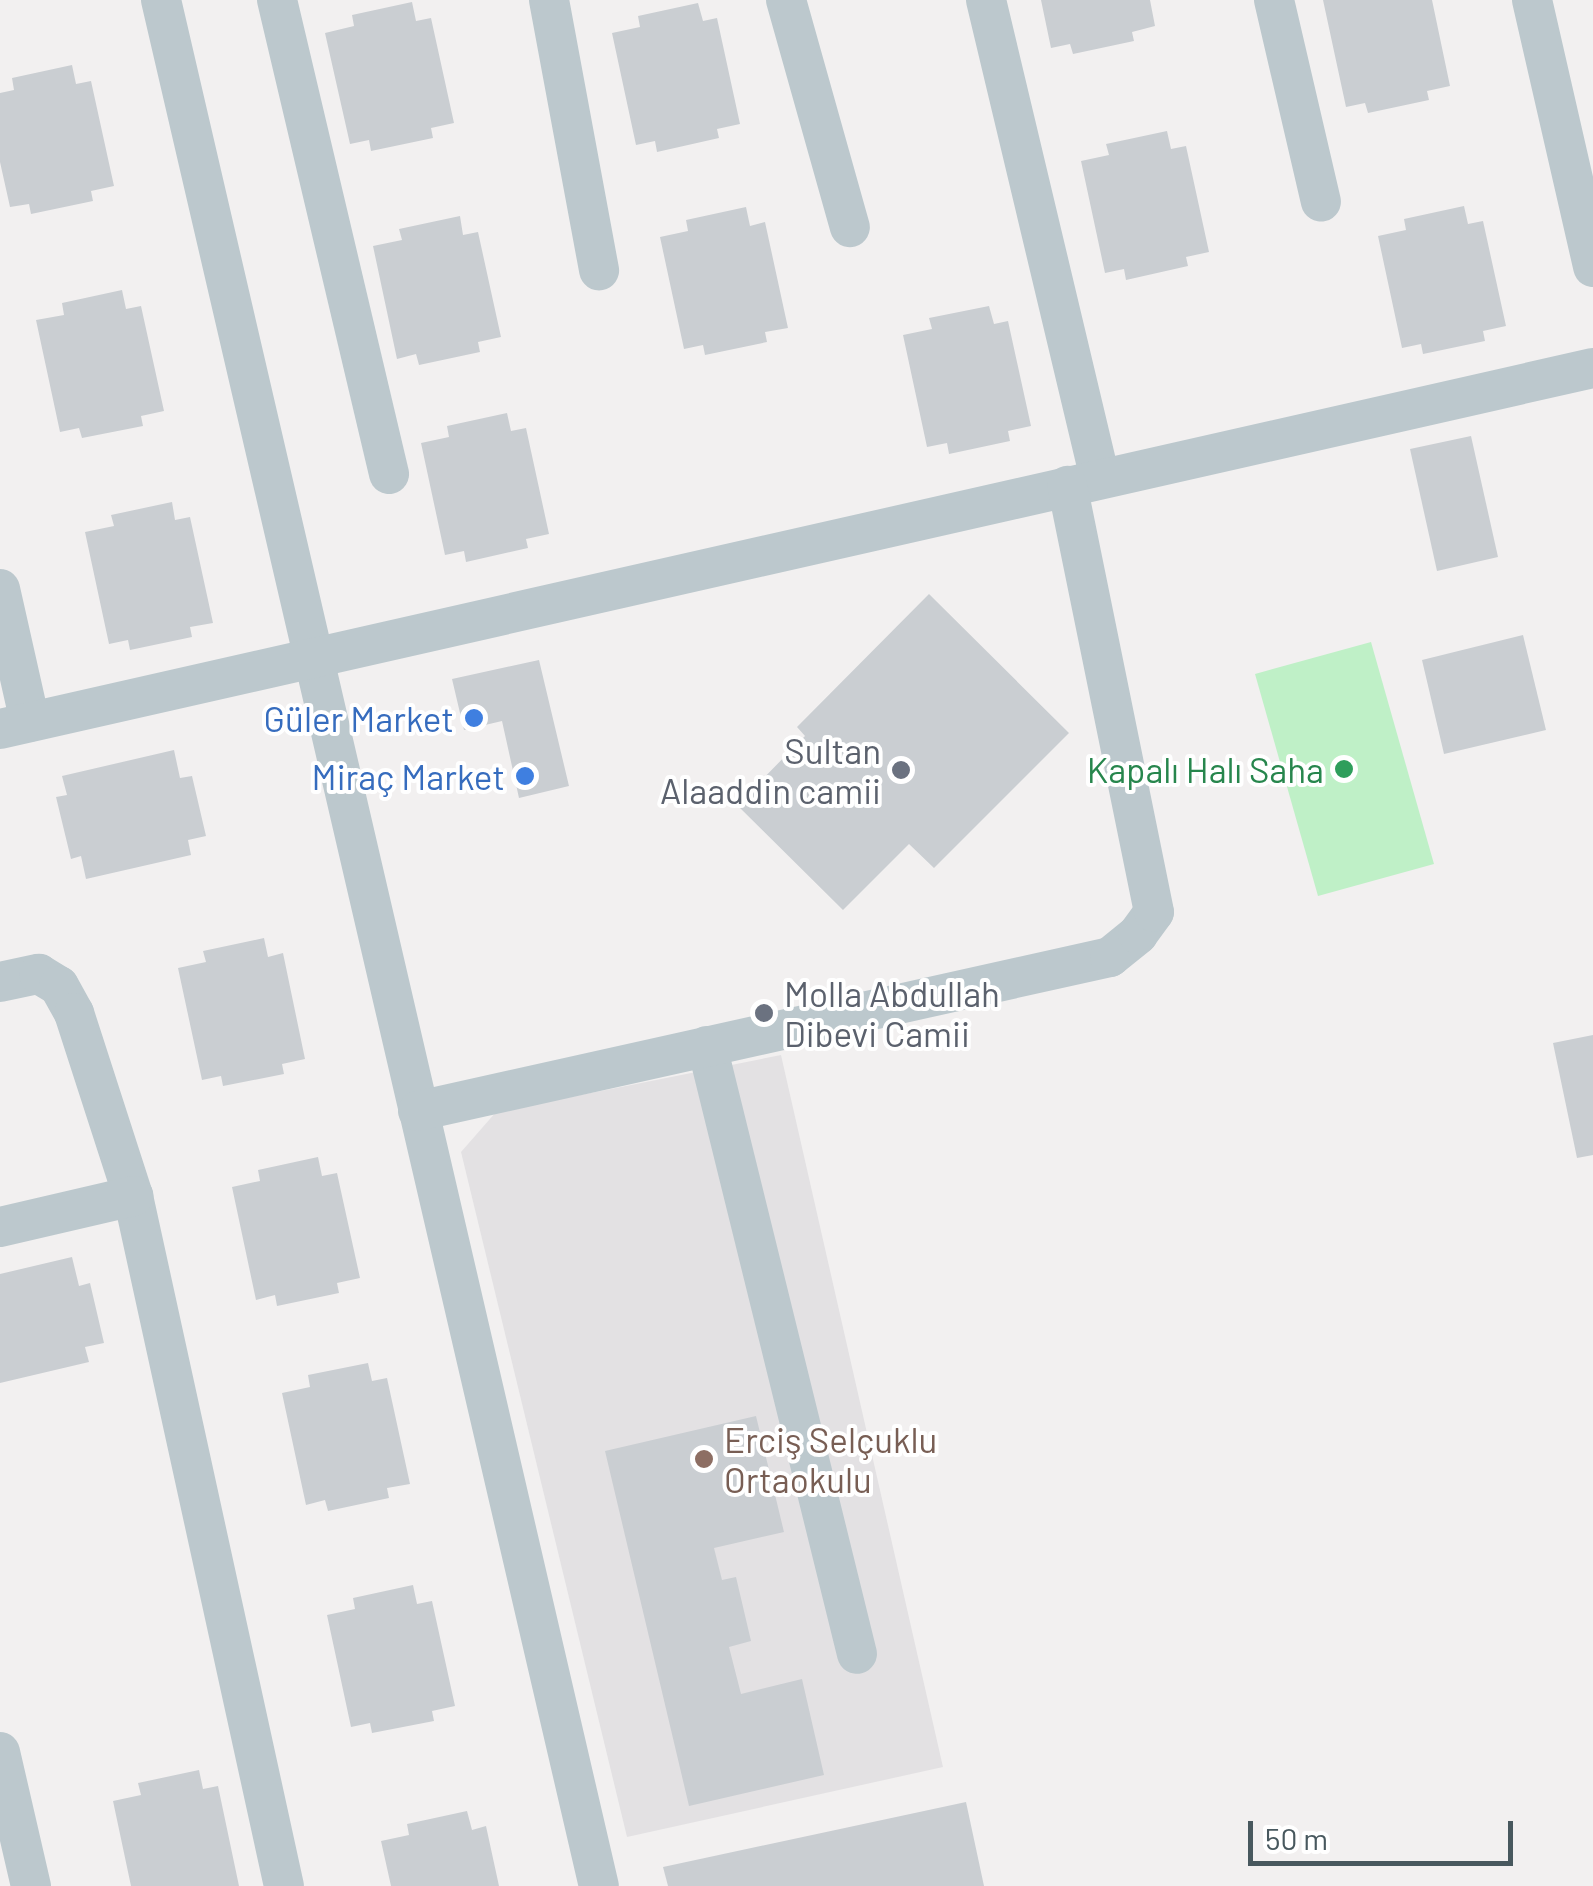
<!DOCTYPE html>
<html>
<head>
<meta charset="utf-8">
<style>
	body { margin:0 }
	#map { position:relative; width:1593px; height:1886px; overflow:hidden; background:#f2f0f0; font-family:Barlow,sans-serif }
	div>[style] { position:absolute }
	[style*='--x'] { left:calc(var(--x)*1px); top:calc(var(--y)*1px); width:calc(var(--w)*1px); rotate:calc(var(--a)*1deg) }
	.education>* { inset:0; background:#e3e1e3 }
	.green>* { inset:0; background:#bff0c7 }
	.building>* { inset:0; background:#caced2 }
	.minor>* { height:40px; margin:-20px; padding:0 20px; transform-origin:20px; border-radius:20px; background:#bcc8cd }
	.dots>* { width:28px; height:28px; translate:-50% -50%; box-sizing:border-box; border:5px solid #fff; border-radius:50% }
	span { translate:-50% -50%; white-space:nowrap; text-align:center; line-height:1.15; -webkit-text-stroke:8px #fff; paint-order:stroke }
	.shop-label { font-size:35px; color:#366cbe }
	.right { translate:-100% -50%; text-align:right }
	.worship-label { font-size:35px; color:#5b616d }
	.left { translate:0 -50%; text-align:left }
	.leisure-label { font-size:35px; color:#27864d }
	.education-label { font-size:35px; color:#785e54 }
	.scale { position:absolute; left:1248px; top:1821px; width:265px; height:45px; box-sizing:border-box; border:5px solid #48585e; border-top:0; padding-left:12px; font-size:30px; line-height:35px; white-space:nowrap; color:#48585e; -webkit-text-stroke:8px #fff; paint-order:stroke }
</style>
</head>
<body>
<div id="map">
	<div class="education">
		<i style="clip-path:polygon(781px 1055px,943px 1767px,627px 1837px,461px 1152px,496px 1112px)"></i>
	</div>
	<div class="green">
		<i style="clip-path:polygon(1371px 642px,1434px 864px,1318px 896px,1255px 674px)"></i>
	</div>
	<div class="building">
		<i style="clip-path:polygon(1041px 0,1150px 0,1155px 26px,1132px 32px,1134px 41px,1073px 54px,1070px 44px,1051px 48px)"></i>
		<i style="clip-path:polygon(1323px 0,1432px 0,1450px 86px,1427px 91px,1429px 100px,1368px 113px,1365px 103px,1346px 107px)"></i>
		<i style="clip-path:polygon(412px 2px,416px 21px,431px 18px,454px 123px,431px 128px,433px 138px,371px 151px,369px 140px,350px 144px,325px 33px,354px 26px,352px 15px)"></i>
		<i style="clip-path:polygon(698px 3px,703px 21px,717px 18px,740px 124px,717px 129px,719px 138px,657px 152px,655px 141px,636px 145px,612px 33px,640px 27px,638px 16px)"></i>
		<i style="clip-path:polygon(72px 65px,76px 84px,91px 81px,114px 186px,91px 191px,93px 201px,31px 214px,29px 204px,10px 207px,0 162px,0 93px,14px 90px,12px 78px)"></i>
		<i style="clip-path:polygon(1167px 131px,1171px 149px,1186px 146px,1209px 252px,1186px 257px,1188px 266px,1126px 280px,1124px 269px,1105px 273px,1081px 161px,1109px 155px,1106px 144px)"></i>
		<i style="clip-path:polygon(1464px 206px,1468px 224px,1483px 221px,1506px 326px,1483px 331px,1485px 341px,1423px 354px,1421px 344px,1402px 348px,1378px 236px,1406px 230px,1404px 219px)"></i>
		<i style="clip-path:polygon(746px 207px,750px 226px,765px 222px,788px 328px,765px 332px,767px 342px,705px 355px,703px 345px,684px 349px,660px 237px,688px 231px,686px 220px)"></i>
		<i style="clip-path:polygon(460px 216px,463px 235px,478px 232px,501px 337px,478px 342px,480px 352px,419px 365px,416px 354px,397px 359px,373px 246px,402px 240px,399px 229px)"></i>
		<i style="clip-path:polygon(122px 290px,126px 309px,141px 306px,164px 411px,141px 416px,143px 426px,82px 438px,79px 428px,60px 432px,36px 320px,64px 315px,62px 303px)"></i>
		<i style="clip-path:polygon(989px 306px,994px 324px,1008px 321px,1031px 426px,1008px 431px,1010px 441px,949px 454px,947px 443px,927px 447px,903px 335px,932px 329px,929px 318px)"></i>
		<i style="clip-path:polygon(507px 413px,511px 431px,526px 428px,549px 534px,526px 539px,528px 548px,466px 562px,464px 551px,445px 555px,421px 443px,449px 437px,447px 426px)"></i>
		<i style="clip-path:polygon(1471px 436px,1498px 557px,1437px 571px,1410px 449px)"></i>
		<i style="clip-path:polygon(172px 502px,175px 520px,190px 517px,213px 623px,190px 627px,192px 637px,130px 650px,128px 640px,109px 644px,85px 532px,114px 526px,111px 515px)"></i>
		<i style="clip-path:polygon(929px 594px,1069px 733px,934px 868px,909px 844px,843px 910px,737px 805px,805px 736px,797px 727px)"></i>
		<i style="clip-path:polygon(1523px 635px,1546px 730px,1444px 754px,1422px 660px)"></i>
		<i style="clip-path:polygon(539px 660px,569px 786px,519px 798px,502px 721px,464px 730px,452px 679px)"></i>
		<i style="clip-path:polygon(174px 750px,180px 778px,192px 776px,206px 836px,188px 840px,191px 855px,86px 879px,81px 856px,71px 859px,56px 797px,67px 795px,62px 776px)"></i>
		<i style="clip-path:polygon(264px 938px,268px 957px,283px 953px,305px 1059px,282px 1064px,284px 1074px,223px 1086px,221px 1076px,202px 1080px,178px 968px,206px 962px,203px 951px)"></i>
		<i style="clip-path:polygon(1593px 1035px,1593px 1155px,1577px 1158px,1553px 1043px)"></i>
		<i style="clip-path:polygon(318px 1157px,322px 1176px,337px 1173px,360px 1278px,337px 1283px,339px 1293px,277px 1306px,275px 1295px,256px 1300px,232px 1187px,260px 1181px,258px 1170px)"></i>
		<i style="clip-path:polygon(72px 1257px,79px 1286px,90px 1283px,104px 1343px,85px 1347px,89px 1362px,0 1383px,0 1274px)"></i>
		<i style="clip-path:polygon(368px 1363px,372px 1381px,387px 1378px,410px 1484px,387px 1488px,389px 1498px,328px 1511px,325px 1500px,306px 1505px,282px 1393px,310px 1387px,308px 1375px)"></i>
		<i style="clip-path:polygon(756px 1416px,784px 1532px,714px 1548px,722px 1580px,736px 1577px,751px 1641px,729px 1647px,741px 1694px,802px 1679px,824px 1775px,689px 1806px,605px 1451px)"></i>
		<i style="clip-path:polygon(413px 1585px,417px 1604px,432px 1601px,455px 1706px,432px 1711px,434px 1721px,372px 1733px,370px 1723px,351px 1727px,327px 1615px,355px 1609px,353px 1598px)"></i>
		<i style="clip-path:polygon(199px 1770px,203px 1789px,218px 1786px,239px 1886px,131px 1886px,113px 1801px,141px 1795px,138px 1783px)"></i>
		<i style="clip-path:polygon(966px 1802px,984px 1886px,668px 1886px,663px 1867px)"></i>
		<i style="clip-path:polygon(467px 1811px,472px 1830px,486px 1826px,499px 1886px,391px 1886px,381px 1841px,409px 1835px,407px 1824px)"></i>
	</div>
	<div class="minor">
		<i style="--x:161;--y:0;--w:1936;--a:76.93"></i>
		<i style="--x:277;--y:0;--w:487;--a:76.7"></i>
		<i style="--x:549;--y:0;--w:275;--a:79.5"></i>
		<i style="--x:786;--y:0;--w:236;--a:74.3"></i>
		<i style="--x:986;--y:0;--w:492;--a:76.6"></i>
		<i style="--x:1274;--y:0;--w:207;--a:76.9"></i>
		<i style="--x:1532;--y:0;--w:274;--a:77.1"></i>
		<i style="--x:0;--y:589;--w:136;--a:77.3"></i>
		<i style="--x:0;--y:729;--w:1633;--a:-12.77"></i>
		<i style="--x:0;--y:982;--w:40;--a:-12"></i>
		<i style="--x:39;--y:974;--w:23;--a:31"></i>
		<i style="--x:59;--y:986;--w:31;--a:61"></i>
		<i style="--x:74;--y:1013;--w:192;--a:72.1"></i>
		<i style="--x:133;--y:1196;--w:706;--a:77.66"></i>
		<i style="--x:707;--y:1046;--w:626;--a:76.14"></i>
		<i style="--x:418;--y:1111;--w:709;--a:-12.55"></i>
		<i style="--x:1110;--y:957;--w:36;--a:-39"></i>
		<i style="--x:1138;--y:934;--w:27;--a:-54"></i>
		<i style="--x:1154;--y:912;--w:435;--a:-101.5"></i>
		<i style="--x:0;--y:1227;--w:137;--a:-13.1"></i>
		<i style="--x:0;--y:1752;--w:138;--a:77"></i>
	</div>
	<div class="dots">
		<i style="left:474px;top:718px;background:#3f7fe0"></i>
		<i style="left:1344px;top:769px;background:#2e9e5b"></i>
		<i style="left:901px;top:770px;background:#6b7280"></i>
		<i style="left:525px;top:776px;background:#3f7fe0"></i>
		<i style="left:764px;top:1013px;background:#6b7280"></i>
		<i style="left:704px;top:1459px;background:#8d6e63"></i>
	</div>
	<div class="shop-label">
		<span class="right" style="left:454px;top:718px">Güler Market</span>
		<span class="right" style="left:505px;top:776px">Miraç Market</span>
	</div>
	<div class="worship-label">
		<span class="right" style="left:881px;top:770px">Sultan<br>Alaaddin camii</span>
		<span class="left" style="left:784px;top:1013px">Molla Abdullah<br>Dibevi Camii</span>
	</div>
	<div class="leisure-label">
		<span class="right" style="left:1324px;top:769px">Kapalı Halı Saha</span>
	</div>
	<div class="education-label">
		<span class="left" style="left:724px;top:1459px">Erciş Selçuklu<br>Ortaokulu</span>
	</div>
	<div class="scale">50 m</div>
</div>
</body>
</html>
